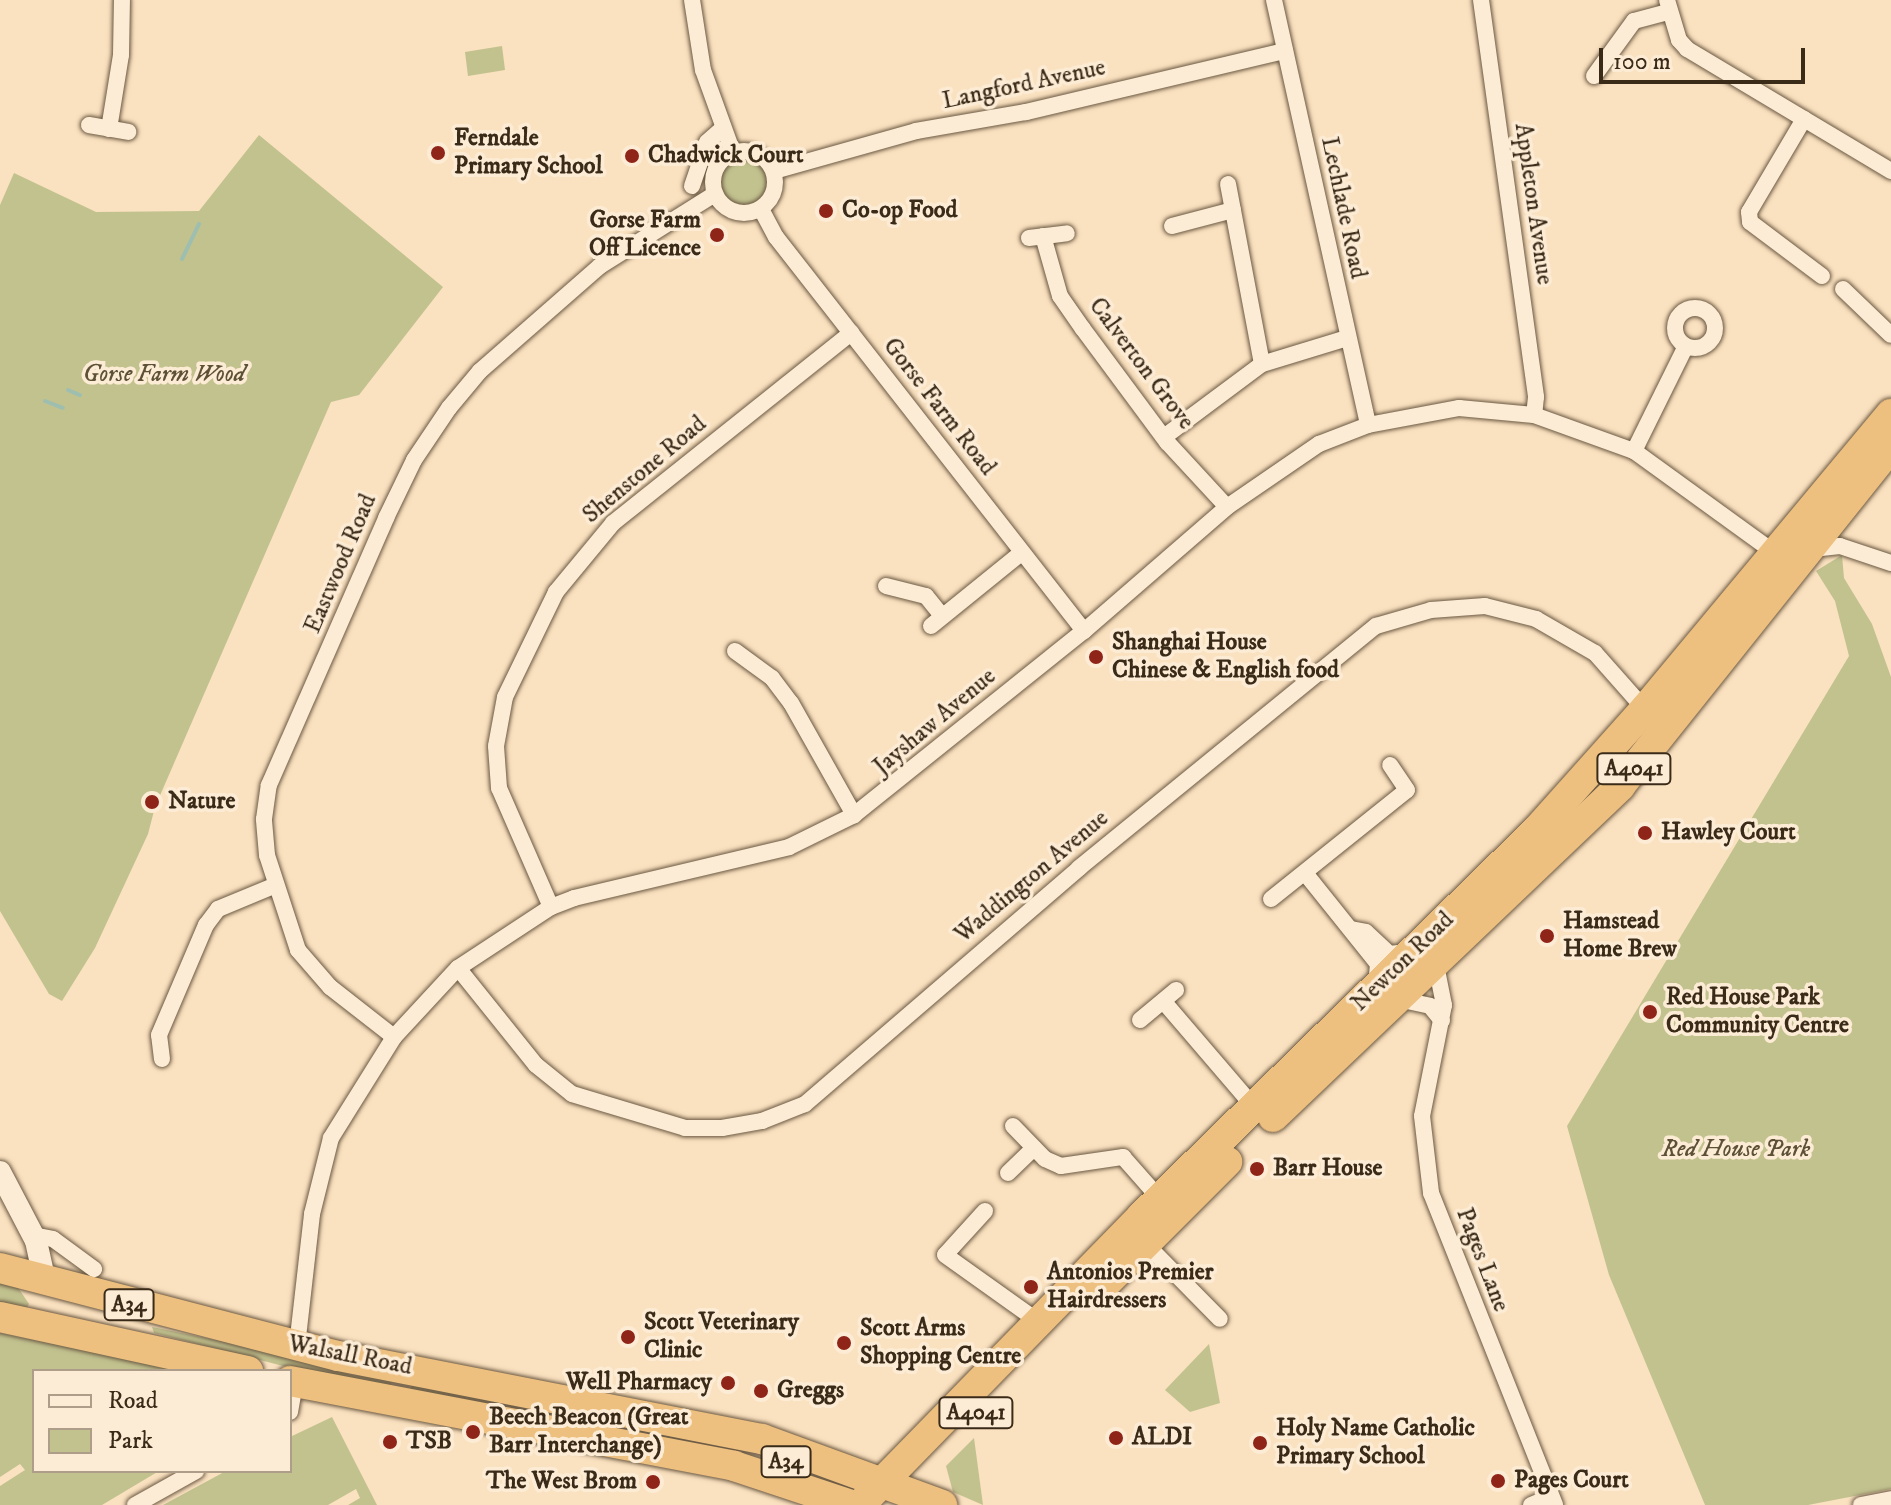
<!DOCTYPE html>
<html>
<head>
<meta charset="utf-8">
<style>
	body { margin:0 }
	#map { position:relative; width:1891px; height:1505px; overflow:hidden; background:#fae1bf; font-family:"IM FELL DW Pica",serif }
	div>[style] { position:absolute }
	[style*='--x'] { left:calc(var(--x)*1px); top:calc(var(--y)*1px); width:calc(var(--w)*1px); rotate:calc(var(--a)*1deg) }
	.green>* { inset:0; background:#c2c28f }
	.round { border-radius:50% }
	.stream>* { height:4px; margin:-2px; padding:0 2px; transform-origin:2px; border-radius:2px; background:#9ebeaf }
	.roads { filter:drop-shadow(0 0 2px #6a5842) drop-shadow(0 0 2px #6a5842) }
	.street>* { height:16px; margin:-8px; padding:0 8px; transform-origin:8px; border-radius:8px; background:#fcecd5 }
	.street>.ring { margin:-8px; padding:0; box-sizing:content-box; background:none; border:16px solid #fcecd5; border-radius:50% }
	.secondary>* { height:22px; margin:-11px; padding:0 11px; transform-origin:11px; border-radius:11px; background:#fcecd5 }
	.highway>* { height:30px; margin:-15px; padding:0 15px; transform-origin:15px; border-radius:15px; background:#edc080 }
	.dots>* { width:22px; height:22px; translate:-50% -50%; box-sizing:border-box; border:4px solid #fcecd5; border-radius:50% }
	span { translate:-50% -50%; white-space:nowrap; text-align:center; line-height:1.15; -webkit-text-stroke:7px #fcecd5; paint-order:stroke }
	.shield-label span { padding:2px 6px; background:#fcecd5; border:2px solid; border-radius:6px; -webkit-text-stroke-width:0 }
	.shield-label { font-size:22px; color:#3a2a18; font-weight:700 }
	.street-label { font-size:24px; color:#3a2a18 }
	.poi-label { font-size:24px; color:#3a2a18; font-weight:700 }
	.left { translate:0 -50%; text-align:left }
	.right { translate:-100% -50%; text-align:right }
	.park-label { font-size:24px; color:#5c5036; font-style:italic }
	.legend { position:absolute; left:32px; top:1369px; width:260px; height:104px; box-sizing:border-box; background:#fcecd5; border:2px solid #ae9e89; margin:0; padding:10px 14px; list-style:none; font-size:24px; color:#3a2a18 }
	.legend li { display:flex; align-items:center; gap:16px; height:40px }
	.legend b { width:40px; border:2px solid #ae9e89 }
	.scale { position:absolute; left:1599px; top:48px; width:206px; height:36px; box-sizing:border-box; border:4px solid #3a2a18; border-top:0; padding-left:10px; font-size:24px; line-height:28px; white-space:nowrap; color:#3a2a18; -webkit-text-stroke:6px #fcecd5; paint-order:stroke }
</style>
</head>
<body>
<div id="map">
	<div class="green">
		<i style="clip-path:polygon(502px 46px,505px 70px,468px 76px,465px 52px)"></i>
		<i style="clip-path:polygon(259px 135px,443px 287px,359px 395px,331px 402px,155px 807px,148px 834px,95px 948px,62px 1001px,49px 994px,0 911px,0 205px,14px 173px,96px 212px,199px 211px)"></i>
		<i class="round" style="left:720px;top:157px;width:48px;height:48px"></i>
		<i style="clip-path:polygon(1842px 555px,1844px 578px,1872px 624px,1891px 677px,1891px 1489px,1808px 1505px,1705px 1505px,1609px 1275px,1567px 1126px,1849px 656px,1835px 601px,1816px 571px)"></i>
		<i style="clip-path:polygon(0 1280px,17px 1286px,29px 1304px,25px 1311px,0 1304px)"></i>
		<i style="clip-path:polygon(152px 1327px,303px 1358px,351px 1375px,392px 1380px,389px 1393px,154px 1333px)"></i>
		<i style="clip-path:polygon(0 1333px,184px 1371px,34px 1371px,34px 1471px,159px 1471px,102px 1505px,0 1505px,0 1486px,25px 1470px,20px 1464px,0 1477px)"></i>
		<i style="clip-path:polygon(1209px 1344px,1220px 1403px,1190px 1412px,1165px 1390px)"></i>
		<i style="clip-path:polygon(413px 1381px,631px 1429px,631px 1438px,410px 1390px)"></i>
		<i style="clip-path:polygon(332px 1417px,377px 1505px,348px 1505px,360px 1498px,356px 1489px,328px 1505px,163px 1505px,226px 1471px,290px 1471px,290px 1437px)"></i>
		<i style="clip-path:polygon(974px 1438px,983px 1505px,953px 1492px,946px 1466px)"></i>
	</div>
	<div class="stream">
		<i style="--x:182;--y:259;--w:39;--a:-64"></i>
		<i style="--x:68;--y:390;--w:13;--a:23"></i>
		<i style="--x:45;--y:401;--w:19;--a:21"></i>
	</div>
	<div class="roads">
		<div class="street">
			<i style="--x:692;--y:0;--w:71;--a:81.1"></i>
			<i style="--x:703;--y:70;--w:88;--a:70.1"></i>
			<i style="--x:1274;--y:0;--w:435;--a:77.5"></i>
			<i style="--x:1481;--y:0;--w:401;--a:82.1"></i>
			<i style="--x:1536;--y:397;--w:18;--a:96"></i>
			<i style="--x:1667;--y:0;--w:42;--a:73.3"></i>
			<i style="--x:1679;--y:40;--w:12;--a:48"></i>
			<i style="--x:1687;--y:49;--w:238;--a:30.9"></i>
			<i style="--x:1594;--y:76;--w:68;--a:-54"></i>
			<i style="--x:1634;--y:21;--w:35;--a:-15"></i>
			<i style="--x:1804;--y:119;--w:108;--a:120.6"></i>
			<i style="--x:1749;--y:212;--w:10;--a:84"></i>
			<i style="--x:1750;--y:222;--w:90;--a:36.9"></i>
			<i style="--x:89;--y:125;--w:40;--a:10"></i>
			<i style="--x:109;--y:129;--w:75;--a:-80.8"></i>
			<i style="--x:121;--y:55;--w:55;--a:-89"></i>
			<i class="ring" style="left:713px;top:151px;width:46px;height:46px"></i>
			<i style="--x:774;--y:171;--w:148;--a:-15.7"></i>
			<i style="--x:916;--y:131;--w:112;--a:-9.8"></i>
			<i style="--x:1026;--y:112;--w:266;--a:-13.3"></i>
			<i style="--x:1228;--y:184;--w:183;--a:79.3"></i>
			<i style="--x:1262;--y:364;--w:89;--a:-17"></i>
			<i style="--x:692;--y:186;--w:46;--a:-71.2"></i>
			<i style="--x:707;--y:142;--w:20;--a:-41"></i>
			<i style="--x:761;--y:209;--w:32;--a:62"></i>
			<i style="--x:776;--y:237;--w:500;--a:51.98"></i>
			<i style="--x:1172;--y:226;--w:63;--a:-14.7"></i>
			<i style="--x:1043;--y:236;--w:62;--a:74.2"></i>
			<i style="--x:1060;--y:296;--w:40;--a:55.1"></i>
			<i style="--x:1083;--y:329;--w:141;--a:53.4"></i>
			<i style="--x:1167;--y:442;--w:88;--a:47.3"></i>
			<i style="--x:1029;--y:238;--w:38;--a:-7"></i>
			<i style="--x:1843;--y:289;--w:66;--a:43.8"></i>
			<i class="ring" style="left:1675px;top:308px;width:24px;height:24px"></i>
			<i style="--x:1164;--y:437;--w:122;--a:-36.7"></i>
			<i style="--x:1634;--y:451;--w:117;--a:-63.7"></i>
			<i style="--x:1812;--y:549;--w:28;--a:-6"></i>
			<i style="--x:1840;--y:546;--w:54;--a:18.4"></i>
			<i style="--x:886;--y:586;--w:41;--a:14"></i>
			<i style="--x:926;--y:596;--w:26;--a:51"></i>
			<i style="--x:931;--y:626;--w:116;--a:-39"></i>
			<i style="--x:735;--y:651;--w:46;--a:36.1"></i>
			<i style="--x:772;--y:678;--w:31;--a:53"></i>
			<i style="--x:791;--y:703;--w:129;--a:60.6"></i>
			<i style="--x:1305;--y:873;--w:117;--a:51.3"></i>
			<i style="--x:1378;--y:964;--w:22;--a:95"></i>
			<i style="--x:1271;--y:899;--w:174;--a:-38.7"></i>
			<i style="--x:1407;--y:790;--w:30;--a:-124"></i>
			<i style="--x:551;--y:907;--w:130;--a:-113.6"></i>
			<i style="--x:499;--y:788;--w:42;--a:-94.1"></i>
			<i style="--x:496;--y:746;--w:50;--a:-79.6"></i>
			<i style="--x:505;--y:697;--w:117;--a:-64.1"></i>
			<i style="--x:556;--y:592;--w:89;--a:-50.4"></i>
			<i style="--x:613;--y:523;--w:305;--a:-38.6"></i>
			<i style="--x:1351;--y:929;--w:15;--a:11"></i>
			<i style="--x:1366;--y:932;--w:33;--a:43"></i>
			<i style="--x:1390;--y:954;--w:17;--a:-7"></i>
			<i style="--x:1436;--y:965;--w:41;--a:78.7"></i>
			<i style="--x:1444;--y:1005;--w:113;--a:101.2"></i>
			<i style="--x:1422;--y:1116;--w:78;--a:83.3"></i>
			<i style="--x:1431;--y:1193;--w:336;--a:68.3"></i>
			<i style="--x:458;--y:968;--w:124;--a:51.2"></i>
			<i style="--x:536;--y:1065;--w:46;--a:38.9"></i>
			<i style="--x:572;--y:1094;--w:118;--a:16.7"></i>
			<i style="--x:685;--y:1128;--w:37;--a:0"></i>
			<i style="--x:722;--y:1128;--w:41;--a:-9.9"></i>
			<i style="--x:762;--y:1121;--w:46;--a:-21.6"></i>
			<i style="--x:805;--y:1104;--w:362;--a:-40.7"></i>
			<i style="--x:1079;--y:868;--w:383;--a:-39.2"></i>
			<i style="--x:1376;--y:626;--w:57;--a:-16.2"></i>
			<i style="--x:1431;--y:610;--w:54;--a:-4.2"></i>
			<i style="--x:1485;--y:606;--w:53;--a:14.3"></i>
			<i style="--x:1536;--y:619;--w:68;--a:30"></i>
			<i style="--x:1595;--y:653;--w:80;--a:48.5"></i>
			<i style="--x:1398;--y:999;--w:33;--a:12"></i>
			<i style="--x:1430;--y:1006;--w:19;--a:51"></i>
			<i style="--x:1164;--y:1002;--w:138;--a:49.4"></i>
			<i style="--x:1140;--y:1020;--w:47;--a:-39.8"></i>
			<i style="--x:394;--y:1037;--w:81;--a:-142"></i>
			<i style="--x:330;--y:987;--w:49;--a:-130.9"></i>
			<i style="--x:298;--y:950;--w:100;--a:-108.1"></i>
			<i style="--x:267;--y:855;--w:36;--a:-95"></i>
			<i style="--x:264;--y:819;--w:34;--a:-82"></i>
			<i style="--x:269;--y:785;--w:292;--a:-66.3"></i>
			<i style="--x:386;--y:518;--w:64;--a:-64.2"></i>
			<i style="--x:414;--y:460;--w:63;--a:-56.1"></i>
			<i style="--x:449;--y:408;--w:48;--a:-50"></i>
			<i style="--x:480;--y:371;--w:159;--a:-41.2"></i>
			<i style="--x:600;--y:266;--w:136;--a:-32.1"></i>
			<i style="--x:162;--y:1059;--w:24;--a:-97"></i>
			<i style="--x:159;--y:1035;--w:120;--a:-66.9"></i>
			<i style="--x:206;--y:925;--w:20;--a:-53"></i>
			<i style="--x:218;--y:909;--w:63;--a:-22.5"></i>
			<i style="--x:1013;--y:1126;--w:46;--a:45.9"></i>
			<i style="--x:1045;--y:1159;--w:17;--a:24"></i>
			<i style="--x:1061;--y:1166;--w:63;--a:-8.3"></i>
			<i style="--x:1123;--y:1157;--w:56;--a:48.6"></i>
			<i style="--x:1008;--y:1173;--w:36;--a:-44"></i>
			<i style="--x:985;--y:1211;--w:59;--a:132.3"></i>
			<i style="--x:945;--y:1255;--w:115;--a:35.5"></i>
			<i style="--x:33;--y:1235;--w:20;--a:11"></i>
			<i style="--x:53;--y:1239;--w:51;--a:36.2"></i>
			<i style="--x:1146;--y:1244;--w:105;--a:45.4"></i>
			<i style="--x:297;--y:1346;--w:133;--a:-83.5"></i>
			<i style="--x:312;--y:1214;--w:78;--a:-76"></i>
			<i style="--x:331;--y:1138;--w:119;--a:-58"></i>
			<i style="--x:394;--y:1037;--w:94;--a:-47.2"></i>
			<i style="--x:458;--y:968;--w:111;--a:-33.3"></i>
			<i style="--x:551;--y:907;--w:25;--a:-21"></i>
			<i style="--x:574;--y:898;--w:221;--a:-13.3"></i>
			<i style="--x:789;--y:847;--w:72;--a:-26.2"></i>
			<i style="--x:854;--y:815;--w:295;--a:-38.7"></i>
			<i style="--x:1084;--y:631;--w:189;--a:-40.9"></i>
			<i style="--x:1227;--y:507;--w:112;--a:-34.4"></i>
			<i style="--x:1319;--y:444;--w:53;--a:-21.2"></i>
			<i style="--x:1368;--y:425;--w:93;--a:-10.6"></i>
			<i style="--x:1459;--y:408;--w:75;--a:5.3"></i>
			<i style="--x:1534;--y:415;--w:106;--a:19.8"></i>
			<i style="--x:1634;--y:451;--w:174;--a:35.9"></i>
			<i style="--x:290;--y:1412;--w:29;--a:-80"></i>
			<i style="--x:135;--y:1505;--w:70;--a:-29.1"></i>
			<i style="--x:1531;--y:1505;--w:21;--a:-23"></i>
			<i style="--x:1861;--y:1505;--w:31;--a:-11"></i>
		</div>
		<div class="secondary">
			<i style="--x:0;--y:1172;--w:78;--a:62.4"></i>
			<i style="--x:36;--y:1241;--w:42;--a:77.6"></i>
		</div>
		<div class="highway">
			<i style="--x:1273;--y:1117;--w:480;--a:-43.6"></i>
			<i style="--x:1620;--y:786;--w:434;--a:-51.4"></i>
			<i style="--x:0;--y:1268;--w:349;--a:14.6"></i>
			<i style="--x:338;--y:1356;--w:432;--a:11.1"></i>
			<i style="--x:762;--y:1439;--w:192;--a:20.1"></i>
			<i style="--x:1100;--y:1289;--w:180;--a:-45"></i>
			<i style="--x:0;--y:1317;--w:254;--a:12.3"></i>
			<i style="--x:290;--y:1381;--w:452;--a:10.8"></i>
			<i style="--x:734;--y:1466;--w:123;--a:18.4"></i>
			<i style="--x:860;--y:1505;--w:404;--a:-45.7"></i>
			<i style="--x:1142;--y:1216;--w:551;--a:-44.34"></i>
			<i style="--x:1536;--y:831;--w:165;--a:-48.2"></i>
			<i style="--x:1646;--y:708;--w:383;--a:-50.2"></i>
		</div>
	</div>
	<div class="dots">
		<i style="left:438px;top:153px;background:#8f2418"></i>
		<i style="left:632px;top:156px;background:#8f2418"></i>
		<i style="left:826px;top:211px;background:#8f2418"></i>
		<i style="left:717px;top:235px;background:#8f2418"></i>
		<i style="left:1096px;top:657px;background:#8f2418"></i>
		<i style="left:152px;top:802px;background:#8f2418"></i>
		<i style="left:1645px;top:833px;background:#8f2418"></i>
		<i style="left:1547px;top:936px;background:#8f2418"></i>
		<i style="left:1650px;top:1012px;background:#8f2418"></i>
		<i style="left:1257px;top:1169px;background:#8f2418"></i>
		<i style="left:1031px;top:1287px;background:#8f2418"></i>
		<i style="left:628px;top:1337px;background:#8f2418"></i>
		<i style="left:844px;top:1343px;background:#8f2418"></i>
		<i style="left:728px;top:1383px;background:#8f2418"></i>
		<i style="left:761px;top:1391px;background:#8f2418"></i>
		<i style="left:473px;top:1432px;background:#8f2418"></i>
		<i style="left:1116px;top:1438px;background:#8f2418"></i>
		<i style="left:390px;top:1442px;background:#8f2418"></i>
		<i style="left:1260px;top:1443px;background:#8f2418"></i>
		<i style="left:1498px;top:1481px;background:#8f2418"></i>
		<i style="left:653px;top:1482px;background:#8f2418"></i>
	</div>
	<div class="shield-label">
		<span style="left:1634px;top:769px">A4041</span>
		<span style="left:129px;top:1305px">A34</span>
		<span style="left:976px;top:1413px">A4041</span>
		<span style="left:786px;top:1462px">A34</span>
	</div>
	<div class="street-label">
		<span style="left:1024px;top:85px;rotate:-12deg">Langford Avenue</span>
		<span style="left:1533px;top:204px;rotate:82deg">Appleton Avenue</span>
		<span style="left:1343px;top:208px;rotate:78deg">Lechlade Road</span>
		<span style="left:1141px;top:364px;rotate:53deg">Calverton Grove</span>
		<span style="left:939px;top:407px;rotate:52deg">Gorse Farm Road</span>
		<span style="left:645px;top:470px;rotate:-40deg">Shenstone Road</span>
		<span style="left:341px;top:564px;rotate:-67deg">Eastwood Road</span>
		<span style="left:935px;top:722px;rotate:-40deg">Jayshaw Avenue</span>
		<span style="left:1032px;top:877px;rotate:-40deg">Waddington Avenue</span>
		<span style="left:1403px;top:962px;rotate:-44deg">Newton Road</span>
		<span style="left:1482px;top:1260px;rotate:69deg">Pages Lane</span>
		<span style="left:350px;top:1356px;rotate:11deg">Walsall Road</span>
	</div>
	<div class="poi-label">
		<span class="left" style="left:454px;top:153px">Ferndale<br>Primary School</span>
		<span class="left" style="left:648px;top:156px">Chadwick Court</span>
		<span class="left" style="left:842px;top:211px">Co-op Food</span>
		<span class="right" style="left:701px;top:235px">Gorse Farm<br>Off Licence</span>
		<span class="left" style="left:1112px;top:657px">Shanghai House<br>Chinese &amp; English food</span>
		<span class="left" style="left:168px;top:802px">Nature</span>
		<span class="left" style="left:1661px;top:833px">Hawley Court</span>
		<span class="left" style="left:1563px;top:936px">Hamstead<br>Home Brew</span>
		<span class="left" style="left:1666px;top:1012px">Red House Park<br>Community Centre</span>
		<span class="left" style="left:1273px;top:1169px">Barr House</span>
		<span class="left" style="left:1047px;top:1287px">Antonios Premier<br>Hairdressers</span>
		<span class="left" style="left:644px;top:1337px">Scott Veterinary<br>Clinic</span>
		<span class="left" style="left:860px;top:1343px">Scott Arms<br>Shopping Centre</span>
		<span class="right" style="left:712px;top:1383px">Well Pharmacy</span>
		<span class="left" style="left:777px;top:1391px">Greggs</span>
		<span class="left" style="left:489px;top:1432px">Beech Beacon (Great<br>Barr Interchange)</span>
		<span class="left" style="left:1276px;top:1443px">Holy Name Catholic<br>Primary School</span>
		<span class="left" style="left:1132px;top:1438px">ALDI</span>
		<span class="left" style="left:406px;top:1442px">TSB</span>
		<span class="left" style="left:1514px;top:1481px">Pages Court</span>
		<span class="right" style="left:637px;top:1482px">The West Brom</span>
	</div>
	<div class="park-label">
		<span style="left:164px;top:375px">Gorse Farm Wood</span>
		<span style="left:1736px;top:1150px">Red House Park</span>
	</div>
	<ul class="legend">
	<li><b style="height:10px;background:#fcecd5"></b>Road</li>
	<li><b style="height:22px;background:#c2c28f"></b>Park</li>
	</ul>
	<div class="scale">100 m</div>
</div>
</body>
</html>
